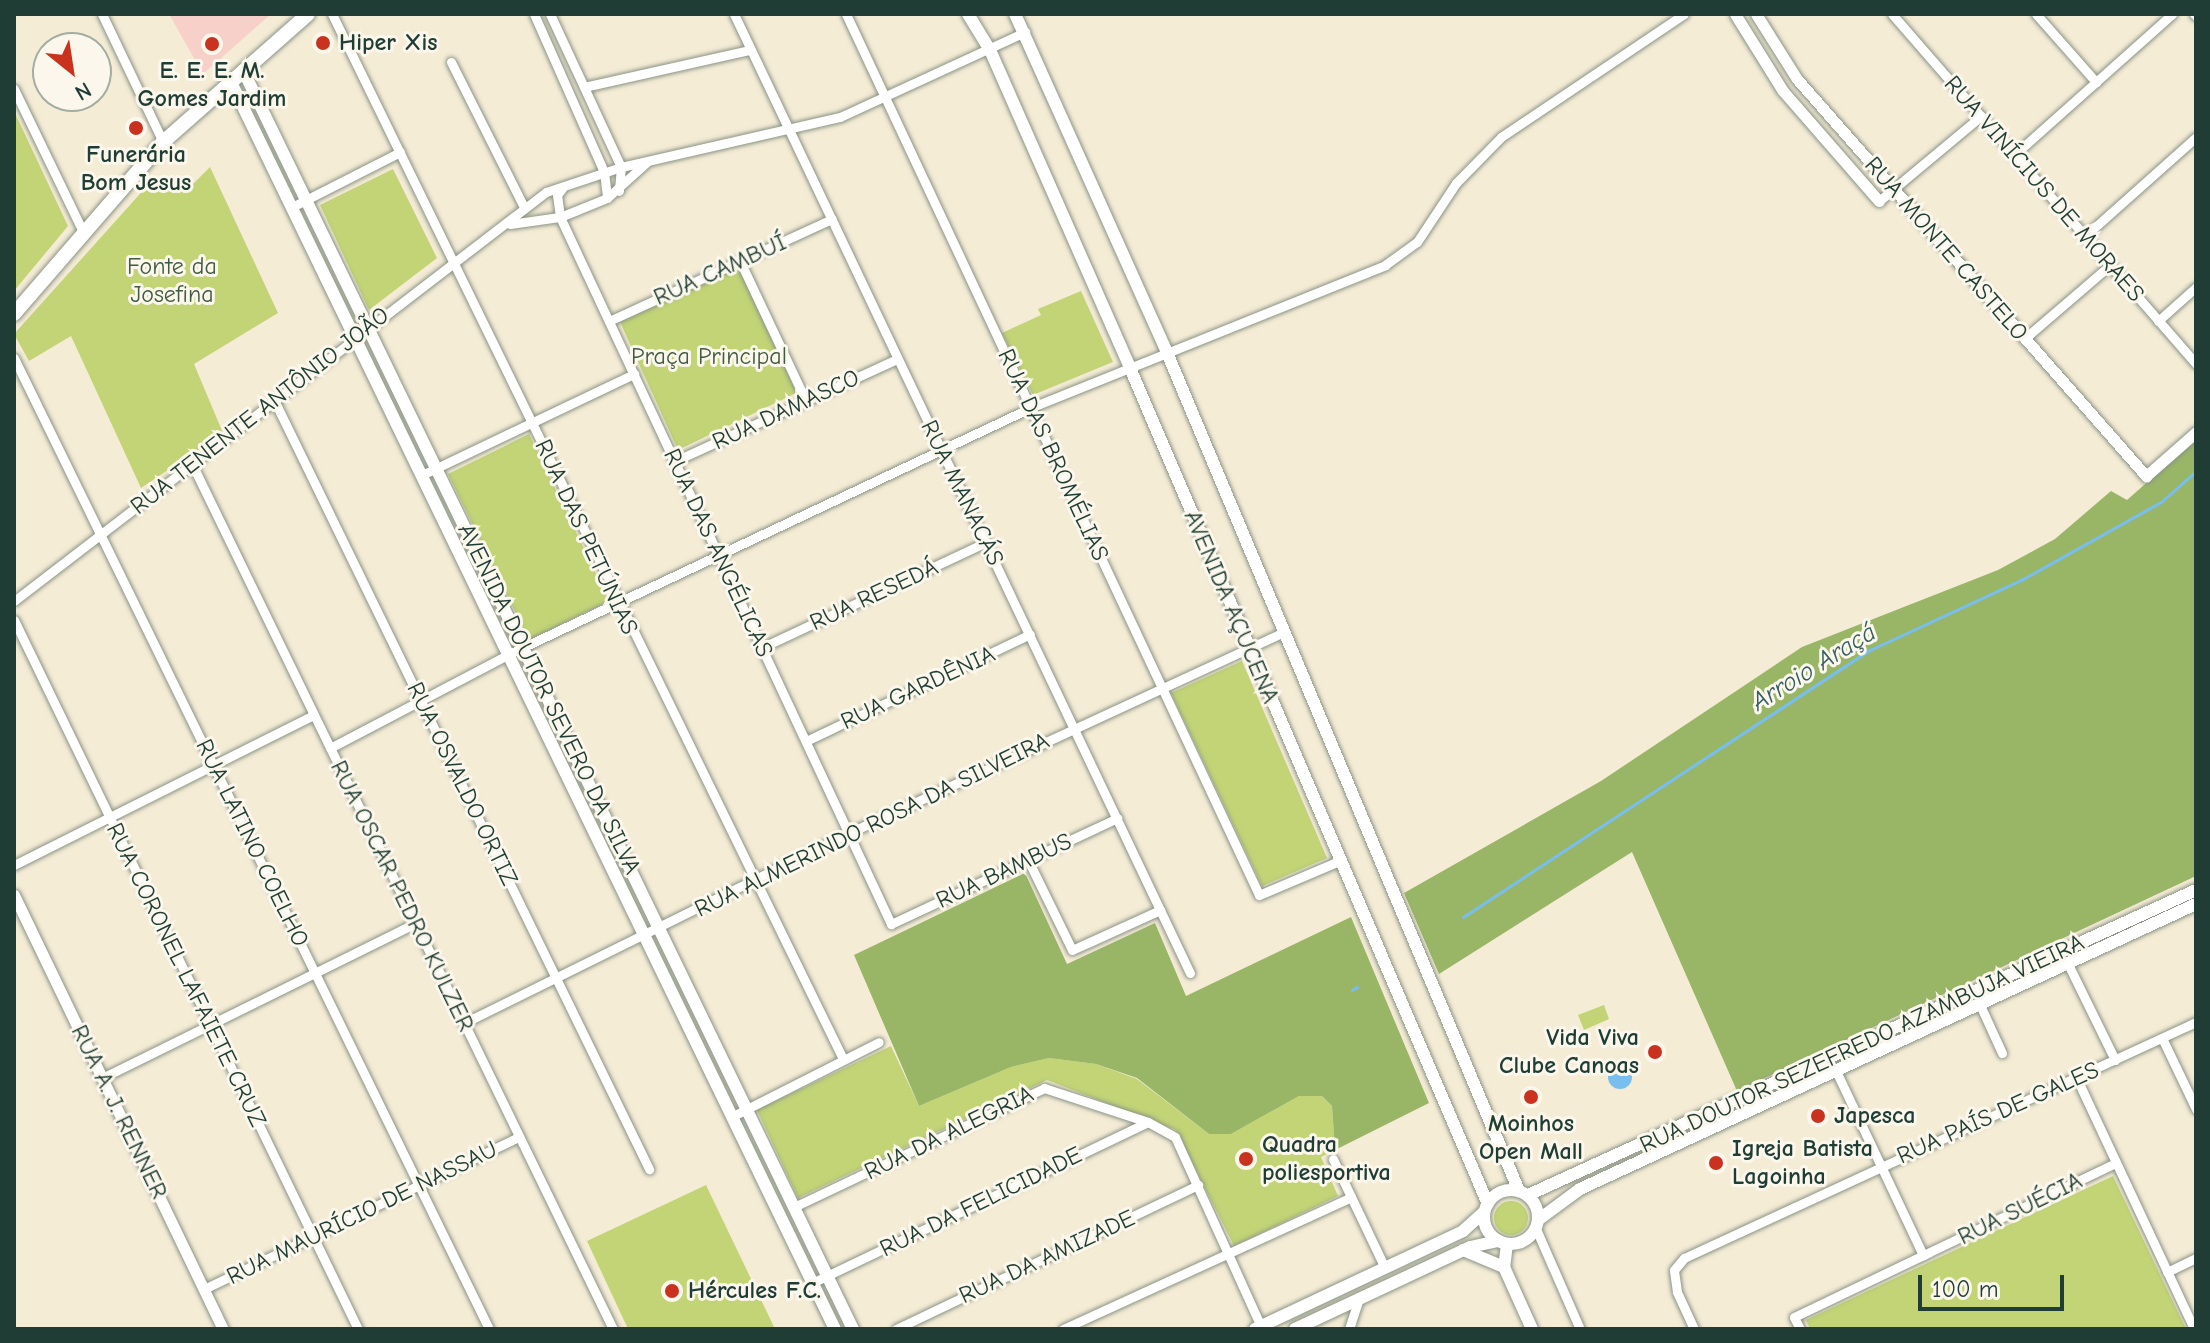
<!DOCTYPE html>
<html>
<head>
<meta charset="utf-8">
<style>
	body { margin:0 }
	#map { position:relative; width:2210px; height:1343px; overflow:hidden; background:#f5ecd6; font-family:"Comic Neue",sans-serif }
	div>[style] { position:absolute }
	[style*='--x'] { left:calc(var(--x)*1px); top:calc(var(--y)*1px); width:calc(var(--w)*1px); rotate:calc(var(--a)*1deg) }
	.built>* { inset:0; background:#f7d0c9 }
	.green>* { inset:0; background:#c2d476 }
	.round { border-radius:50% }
	.forest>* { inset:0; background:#99b667 }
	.water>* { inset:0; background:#78beef }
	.stream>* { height:3px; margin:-1.5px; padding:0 1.5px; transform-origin:1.5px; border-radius:1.5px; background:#78beef }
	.roads { filter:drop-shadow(0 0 2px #8a9485) drop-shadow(0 0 2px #8a9485) }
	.minor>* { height:9px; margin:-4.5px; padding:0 4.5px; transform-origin:4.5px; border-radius:4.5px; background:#fff }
	.tertiary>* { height:11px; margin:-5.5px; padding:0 5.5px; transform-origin:5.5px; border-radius:5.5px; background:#fff }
	.secondary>* { height:12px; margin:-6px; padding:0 6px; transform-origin:6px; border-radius:6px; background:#fff }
	.secondary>.ring { margin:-6px; padding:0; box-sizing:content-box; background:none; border:12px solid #fff; border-radius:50% }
	.primary>* { height:14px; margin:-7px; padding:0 7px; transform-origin:7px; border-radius:7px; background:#fff }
	.dots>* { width:22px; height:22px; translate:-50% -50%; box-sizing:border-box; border:4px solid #fbf7ec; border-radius:50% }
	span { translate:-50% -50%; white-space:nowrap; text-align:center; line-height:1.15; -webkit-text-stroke:6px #fbf7ec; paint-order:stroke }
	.poi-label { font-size:24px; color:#1f3d34; font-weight:700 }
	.left { translate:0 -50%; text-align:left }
	.right { translate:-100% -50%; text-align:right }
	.street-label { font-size:24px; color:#1f3d34 }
	.park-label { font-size:24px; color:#405b41 }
	.water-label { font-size:26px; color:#355d63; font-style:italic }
	.frame { position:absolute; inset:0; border:16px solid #1f3d34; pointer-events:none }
	.north { position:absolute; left:32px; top:32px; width:80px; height:80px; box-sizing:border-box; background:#fbf7ec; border:2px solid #a3ada2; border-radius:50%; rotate:150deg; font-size:22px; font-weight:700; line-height:32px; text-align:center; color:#1f3d34 }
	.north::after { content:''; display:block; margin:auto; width:28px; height:36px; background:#c8321e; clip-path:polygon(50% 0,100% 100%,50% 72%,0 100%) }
	.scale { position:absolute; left:1918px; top:1275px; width:146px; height:36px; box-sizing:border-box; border:4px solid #1f3d34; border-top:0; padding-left:10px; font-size:24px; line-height:28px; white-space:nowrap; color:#1f3d34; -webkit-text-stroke:6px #fbf7ec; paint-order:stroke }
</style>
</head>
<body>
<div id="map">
	<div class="built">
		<i style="clip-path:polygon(169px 14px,271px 14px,203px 74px)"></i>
	</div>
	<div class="green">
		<i style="clip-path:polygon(14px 111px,68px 226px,14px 291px)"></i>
		<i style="clip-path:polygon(210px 167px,278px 313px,194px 364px,223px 433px,141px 488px,71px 336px,29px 361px,14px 334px,156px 176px,184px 193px)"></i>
		<i style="clip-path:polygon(393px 169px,437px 258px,369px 310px,320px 205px)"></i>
		<i style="clip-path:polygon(740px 268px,798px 392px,678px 450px,620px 322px)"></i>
		<i style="clip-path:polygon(1081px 291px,1113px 362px,1033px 395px,1002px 333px,1041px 315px,1038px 309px)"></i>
		<i style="clip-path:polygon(529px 434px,609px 601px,529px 640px,448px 474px)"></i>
		<i style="clip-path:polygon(1242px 661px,1327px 858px,1262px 886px,1171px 693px)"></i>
		<i style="clip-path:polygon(1604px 1005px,1609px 1019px,1584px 1030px,1578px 1015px)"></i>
		<i style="clip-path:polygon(891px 1046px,919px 1106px,1011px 1067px,1049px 1058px,1096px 1064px,1137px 1079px,1209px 1134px,1231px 1134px,1299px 1096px,1322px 1096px,1332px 1106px,1335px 1150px,1321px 1157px,1338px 1196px,1234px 1246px,1176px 1130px,1047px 1080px,798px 1198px,757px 1110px)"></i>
		<i style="clip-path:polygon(2113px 1176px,2186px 1329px,1810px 1329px,1806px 1320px)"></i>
		<i style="clip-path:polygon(706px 1185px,775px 1329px,628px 1329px,587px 1241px)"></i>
		<i class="round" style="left:1494px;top:1201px;width:34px;height:34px"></i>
	</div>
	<div class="forest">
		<i style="clip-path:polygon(2196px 439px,2196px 876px,1737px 1091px,1632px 852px,1439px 974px,1404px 893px,1601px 781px,1802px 647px,1998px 570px,2055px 539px,2111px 491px,2127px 500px)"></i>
		<i style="clip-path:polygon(1025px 873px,1067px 964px,1155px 923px,1186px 996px,1351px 917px,1429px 1103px,1335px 1150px,1332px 1106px,1322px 1096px,1299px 1096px,1231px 1134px,1209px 1134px,1137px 1078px,1096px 1064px,1049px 1058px,1011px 1067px,919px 1106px,854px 955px)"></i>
	</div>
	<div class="water">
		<i class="round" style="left:1608px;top:1065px;width:24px;height:24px"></i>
	</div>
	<div class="stream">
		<i style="--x:1463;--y:917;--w:487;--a:-33.3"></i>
		<i style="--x:1870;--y:650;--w:169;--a:-24.9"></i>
		<i style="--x:2023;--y:579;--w:158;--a:-29.2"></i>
		<i style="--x:2161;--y:502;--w:47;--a:-41.5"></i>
		<i style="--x:1352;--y:990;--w:6;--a:-31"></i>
	</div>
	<div class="roads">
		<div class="minor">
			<i style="--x:102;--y:14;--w:142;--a:64.5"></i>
			<i style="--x:332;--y:14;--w:1163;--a:63.94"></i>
			<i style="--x:534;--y:14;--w:173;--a:66.1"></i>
			<i style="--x:604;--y:172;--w:26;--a:83"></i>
			<i style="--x:550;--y:14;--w:169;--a:65.1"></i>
			<i style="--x:621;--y:167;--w:24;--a:95"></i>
			<i style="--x:734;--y:14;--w:1062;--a:64.57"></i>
			<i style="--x:846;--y:14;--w:973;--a:64.88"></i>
			<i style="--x:1259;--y:895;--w:87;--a:-23"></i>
			<i style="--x:1892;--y:14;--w:464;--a:49"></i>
			<i style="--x:2036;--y:14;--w:91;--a:48.6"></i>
			<i style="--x:2194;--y:14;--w:3;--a:45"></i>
			<i style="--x:451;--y:62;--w:162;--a:63.3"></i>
			<i style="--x:584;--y:87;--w:170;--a:-12.6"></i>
			<i style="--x:14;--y:89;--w:161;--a:64.2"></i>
			<i style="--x:2014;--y:155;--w:212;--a:-41.7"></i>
			<i style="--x:564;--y:186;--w:11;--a:128"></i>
			<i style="--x:557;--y:195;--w:22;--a:82"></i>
			<i style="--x:560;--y:217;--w:781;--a:64.91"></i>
			<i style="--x:891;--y:924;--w:250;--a:-25.1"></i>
			<i style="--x:1879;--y:201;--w:133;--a:-39.8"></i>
			<i style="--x:294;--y:206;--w:119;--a:-27"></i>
			<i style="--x:510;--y:224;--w:50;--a:-8"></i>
			<i style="--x:560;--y:217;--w:51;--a:-22"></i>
			<i style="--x:607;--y:198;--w:55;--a:-42.1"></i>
			<i style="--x:2085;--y:236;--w:149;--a:-41.7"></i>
			<i style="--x:740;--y:261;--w:155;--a:64.8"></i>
			<i style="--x:609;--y:321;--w:245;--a:-24.6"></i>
			<i style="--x:2158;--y:321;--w:51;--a:-41.8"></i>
			<i style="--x:2024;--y:339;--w:113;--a:-40.7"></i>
			<i style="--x:14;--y:358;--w:1081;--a:63.93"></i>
			<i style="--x:274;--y:400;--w:856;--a:64"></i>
			<i style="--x:675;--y:461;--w:244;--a:-24.7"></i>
			<i style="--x:192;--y:464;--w:962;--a:64.05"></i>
			<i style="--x:424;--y:474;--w:233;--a:-25.5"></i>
			<i style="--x:14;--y:601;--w:671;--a:-37.55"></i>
			<i style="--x:546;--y:192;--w:79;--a:-18.4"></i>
			<i style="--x:621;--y:167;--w:225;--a:-12.9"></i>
			<i style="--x:840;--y:117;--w:204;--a:-24.7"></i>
			<i style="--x:14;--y:620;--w:788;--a:64.12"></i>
			<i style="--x:761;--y:648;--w:249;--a:-25.2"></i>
			<i style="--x:806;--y:741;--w:248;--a:-25.5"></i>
			<i style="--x:330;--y:748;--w:204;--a:-27.7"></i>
			<i style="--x:511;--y:653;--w:574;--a:-25.27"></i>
			<i style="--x:1030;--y:408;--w:383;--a:-21.9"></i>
			<i style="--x:1385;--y:265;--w:39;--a:-36"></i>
			<i style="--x:1417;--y:242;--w:71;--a:-56.5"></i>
			<i style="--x:1456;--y:183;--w:64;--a:-45.6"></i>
			<i style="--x:1501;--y:137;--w:220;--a:-33.9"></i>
			<i style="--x:1028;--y:860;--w:100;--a:63.9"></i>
			<i style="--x:1072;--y:950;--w:97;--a:-24.4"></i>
			<i style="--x:14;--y:865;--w:335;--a:-26.6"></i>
			<i style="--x:2068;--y:964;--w:107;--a:63.9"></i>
			<i style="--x:1980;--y:1005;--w:53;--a:65.4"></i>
			<i style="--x:464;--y:1023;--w:429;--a:-26.3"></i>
			<i style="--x:849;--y:833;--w:477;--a:-24.8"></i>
			<i style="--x:2162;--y:1038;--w:79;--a:64.4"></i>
			<i style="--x:1836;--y:1071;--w:204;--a:64.7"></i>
			<i style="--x:102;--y:1078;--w:349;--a:-26.3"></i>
			<i style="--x:2077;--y:1079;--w:276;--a:64.9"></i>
			<i style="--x:735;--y:1115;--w:161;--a:-26.9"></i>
			<i style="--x:1333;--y:1159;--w:121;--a:64.5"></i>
			<i style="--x:796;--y:1206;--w:275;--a:-25.4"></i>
			<i style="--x:1044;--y:1088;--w:109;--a:18.1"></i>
			<i style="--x:1148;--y:1122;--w:31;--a:29"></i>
			<i style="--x:1175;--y:1137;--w:211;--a:65.6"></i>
			<i style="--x:1536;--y:1229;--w:109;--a:66.3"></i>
			<i style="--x:2167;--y:1272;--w:32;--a:-26"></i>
			<i style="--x:814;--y:1282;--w:370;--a:-25.6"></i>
			<i style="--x:204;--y:1289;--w:350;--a:-25.8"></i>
			<i style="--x:896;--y:1329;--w:335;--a:-25.5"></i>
			<i style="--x:1063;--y:1329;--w:317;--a:-24.6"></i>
			<i style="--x:1349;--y:1329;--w:32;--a:-72"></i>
			<i style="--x:1694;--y:1329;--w:41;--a:-114.7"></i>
			<i style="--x:1677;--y:1292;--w:22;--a:-98"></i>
			<i style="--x:1674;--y:1270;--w:16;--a:-50"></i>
			<i style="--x:1684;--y:1258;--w:564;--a:-24.75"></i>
			<i style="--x:1800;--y:1329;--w:13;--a:-117"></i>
			<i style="--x:1794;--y:1317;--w:357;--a:-25.6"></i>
		</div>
		<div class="tertiary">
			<i style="--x:1735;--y:14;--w:91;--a:58.1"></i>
			<i style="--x:1783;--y:91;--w:146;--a:48.9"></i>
			<i style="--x:1756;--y:14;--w:77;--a:57.8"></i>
			<i style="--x:1797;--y:79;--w:529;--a:48.68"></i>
			<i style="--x:2146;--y:476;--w:67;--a:-41.3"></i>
			<i style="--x:14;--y:895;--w:482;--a:64.3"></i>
		</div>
		<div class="secondary">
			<i style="--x:968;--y:14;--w:42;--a:58.6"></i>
			<i style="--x:990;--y:50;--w:347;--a:66.2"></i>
			<i style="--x:1130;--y:368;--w:909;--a:66.82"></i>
			<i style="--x:1015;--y:14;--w:374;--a:65.8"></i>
			<i style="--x:1168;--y:355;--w:907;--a:67.22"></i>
			<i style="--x:243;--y:70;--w:1399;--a:64.15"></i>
			<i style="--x:230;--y:80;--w:1388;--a:64.16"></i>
			<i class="ring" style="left:1484px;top:1190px;width:42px;height:42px"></i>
			<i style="--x:1528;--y:1195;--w:734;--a:-24.54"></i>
			<i style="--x:1538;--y:1220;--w:52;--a:-36.4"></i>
			<i style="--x:1580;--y:1189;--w:679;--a:-24.83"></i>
			<i style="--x:1507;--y:1244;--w:23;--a:97"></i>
			<i style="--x:1504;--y:1267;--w:68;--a:65.7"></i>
			<i style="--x:1463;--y:1250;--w:44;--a:22.5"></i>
			<i style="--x:1255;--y:1329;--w:230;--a:-25.2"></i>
			<i style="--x:1463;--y:1231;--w:28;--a:-42"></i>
			<i style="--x:1295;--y:1329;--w:193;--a:-25.1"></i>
			<i style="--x:1470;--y:1247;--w:29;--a:-12"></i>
		</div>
		<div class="primary">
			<i style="--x:14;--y:314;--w:228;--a:-49.1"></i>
			<i style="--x:163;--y:142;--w:193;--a:-41.4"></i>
		</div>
	</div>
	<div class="dots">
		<i style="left:323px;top:43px;background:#c8321e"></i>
		<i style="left:212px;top:44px;background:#c8321e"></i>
		<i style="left:136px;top:128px;background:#c8321e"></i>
		<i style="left:1655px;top:1052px;background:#c8321e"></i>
		<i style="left:1531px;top:1097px;background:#c8321e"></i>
		<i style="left:1818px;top:1116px;background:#c8321e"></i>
		<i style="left:1246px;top:1159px;background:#c8321e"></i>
		<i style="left:1716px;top:1163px;background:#c8321e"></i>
		<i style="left:672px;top:1291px;background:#c8321e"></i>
	</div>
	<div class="poi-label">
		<span class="left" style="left:339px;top:43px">Hiper Xis</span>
		<span style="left:212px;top:85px">E. E. E. M.<br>Gomes Jardim</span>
		<span style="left:136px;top:169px">Funerária<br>Bom Jesus</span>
		<span class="right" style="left:1639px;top:1052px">Vida Viva<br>Clube Canoas</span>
		<span class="left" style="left:1834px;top:1116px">Japesca</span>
		<span style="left:1531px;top:1138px">Moinhos<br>Open Mall</span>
		<span class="left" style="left:1262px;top:1159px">Quadra<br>poliesportiva</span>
		<span class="left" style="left:1732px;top:1163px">Igreja Batista<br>Lagoinha</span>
		<span class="left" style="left:688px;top:1291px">Hércules F.C.</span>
	</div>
	<div class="street-label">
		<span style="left:2044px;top:189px;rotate:49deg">RUA VINÍCIUS DE MORAES</span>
		<span style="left:1946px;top:249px;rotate:49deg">RUA MONTE CASTELO</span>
		<span style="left:720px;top:270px;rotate:-24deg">RUA CAMBUÍ</span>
		<span style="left:786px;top:410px;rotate:-25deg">RUA DAMASCO</span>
		<span style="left:260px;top:411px;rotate:-38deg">RUA TENENTE ANTÔNIO JOÃO</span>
		<span style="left:1053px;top:455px;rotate:65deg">RUA DAS BROMÉLIAS</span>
		<span style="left:962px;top:493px;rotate:64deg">RUA MANACÁS</span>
		<span style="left:586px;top:537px;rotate:65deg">RUA DAS PETÚNIAS</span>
		<span style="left:718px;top:553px;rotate:65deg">RUA DAS ANGÉLICAS</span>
		<span style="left:874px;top:595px;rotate:-25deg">RUA RESEDÁ</span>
		<span style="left:1231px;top:607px;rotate:67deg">AVENIDA AÇUCENA</span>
		<span style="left:918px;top:688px;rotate:-25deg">RUA GARDÊNIA</span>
		<span style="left:549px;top:699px;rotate:64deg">AVENIDA DOUTOR SEVERO DA SILVA</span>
		<span style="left:462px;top:784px;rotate:64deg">RUA OSVALDO ORTIZ</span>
		<span style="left:872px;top:825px;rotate:-26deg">RUA ALMERINDO ROSA DA SILVEIRA</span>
		<span style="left:252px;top:843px;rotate:64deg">RUA LATINO COELHO</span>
		<span style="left:1004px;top:871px;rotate:-25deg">RUA BAMBUS</span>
		<span style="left:402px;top:896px;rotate:64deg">RUA OSCAR PEDRO KULZER</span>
		<span style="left:186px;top:975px;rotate:64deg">RUA CORONEL LAFAIETE CRUZ</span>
		<span style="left:1862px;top:1044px;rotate:-25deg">RUA DOUTOR SEZEFREDO AZAMBUJA VIEIRA</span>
		<span style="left:119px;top:1112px;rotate:64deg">RUA A. J. RENNER</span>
		<span style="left:1998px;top:1113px;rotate:-24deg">RUA PAÍS DE GALES</span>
		<span style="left:949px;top:1133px;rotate:-26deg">RUA DA ALEGRIA</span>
		<span style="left:981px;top:1202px;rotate:-26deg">RUA DA FELICIDADE</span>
		<span style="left:2020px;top:1209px;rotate:-26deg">RUA SUÉCIA</span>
		<span style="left:362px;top:1213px;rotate:-26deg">RUA MAURÍCIO DE NASSAU</span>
		<span style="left:1047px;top:1257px;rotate:-25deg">RUA DA AMIZADE</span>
	</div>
	<div class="park-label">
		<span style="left:172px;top:281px">Fonte da<br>Josefina</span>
		<span style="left:709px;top:357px">Praça Principal</span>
	</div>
	<div class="water-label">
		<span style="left:1814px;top:668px;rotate:-32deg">Arroio Araçá</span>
	</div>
	<div class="frame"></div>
	<div class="north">N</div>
	<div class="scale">100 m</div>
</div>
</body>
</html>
